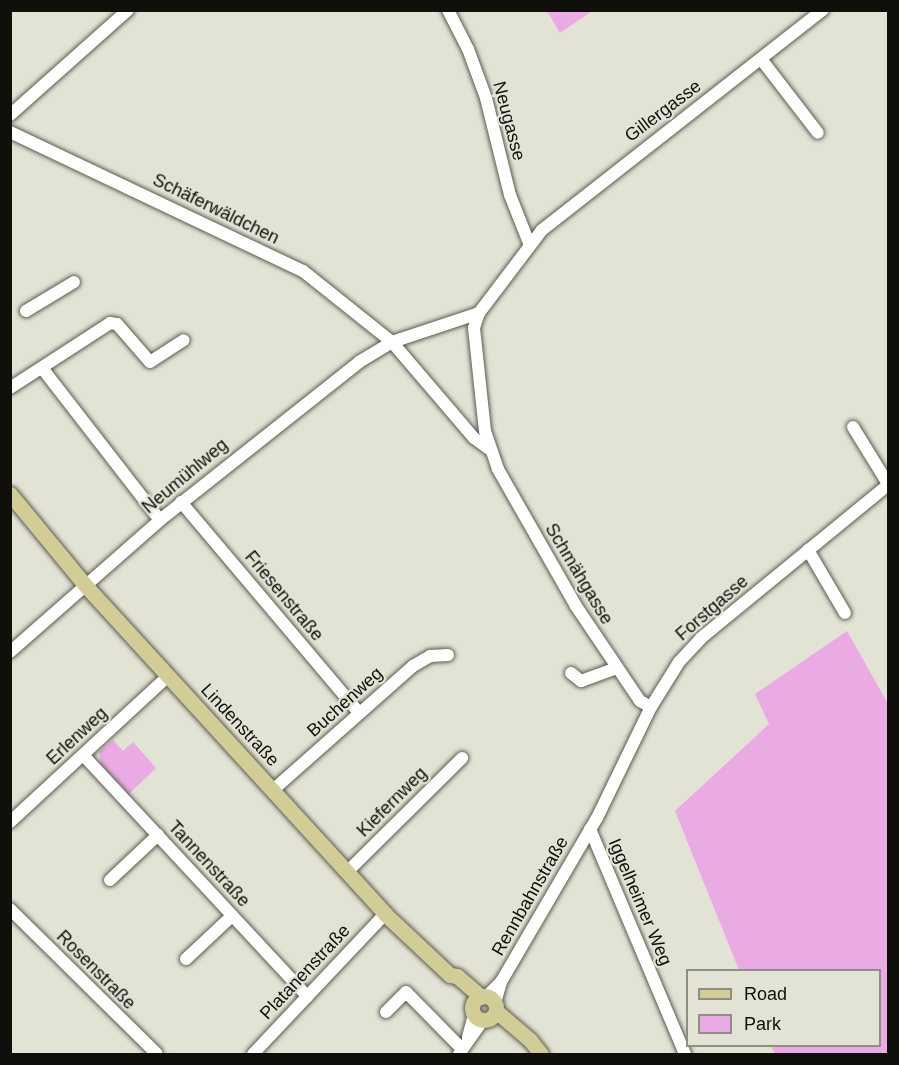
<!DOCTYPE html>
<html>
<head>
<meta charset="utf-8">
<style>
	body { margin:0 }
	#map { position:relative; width:899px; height:1065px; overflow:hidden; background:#e2e2d5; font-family:Helvetica,sans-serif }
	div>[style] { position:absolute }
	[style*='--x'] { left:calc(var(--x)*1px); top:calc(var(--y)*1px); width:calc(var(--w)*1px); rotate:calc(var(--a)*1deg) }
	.green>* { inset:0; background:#eaabe4 }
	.roads { filter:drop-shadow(0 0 2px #5c5b50) drop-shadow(0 0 2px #5c5b50) }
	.minor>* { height:12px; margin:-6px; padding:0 6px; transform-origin:6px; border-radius:6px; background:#fff }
	.major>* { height:15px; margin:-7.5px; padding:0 7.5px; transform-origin:7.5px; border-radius:7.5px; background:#d2cd97 }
	.major>.ring { margin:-7.5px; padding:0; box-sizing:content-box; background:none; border:15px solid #d2cd97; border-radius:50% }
	span { translate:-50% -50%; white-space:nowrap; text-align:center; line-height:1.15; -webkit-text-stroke:4.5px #e2e2d5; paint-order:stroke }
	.street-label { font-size:18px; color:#100f0b }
	.frame { position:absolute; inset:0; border:12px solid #100f0b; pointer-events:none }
	.legend { position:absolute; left:686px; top:969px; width:195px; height:78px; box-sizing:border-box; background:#e2e2d5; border:2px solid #8e8e84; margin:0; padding:8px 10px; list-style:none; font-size:18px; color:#100f0b }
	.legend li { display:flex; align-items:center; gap:12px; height:30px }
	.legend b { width:30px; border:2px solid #8e8e84 }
</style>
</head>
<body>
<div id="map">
	<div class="green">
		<i style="clip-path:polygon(547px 11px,592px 11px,560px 33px)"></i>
		<i style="clip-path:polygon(847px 631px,888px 704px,888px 1054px,775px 1054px,771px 1046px,880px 1046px,880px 970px,739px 970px,675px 811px,769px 724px,755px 694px)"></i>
		<i style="clip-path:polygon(113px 740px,123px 751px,133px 742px,156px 768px,129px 794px,101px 765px,99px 752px)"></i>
	</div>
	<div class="roads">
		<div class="minor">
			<i style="--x:448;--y:10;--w:44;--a:62.9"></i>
			<i style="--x:468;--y:49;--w:52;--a:69.8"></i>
			<i style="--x:486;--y:98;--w:100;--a:76.1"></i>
			<i style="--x:510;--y:195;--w:52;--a:68.4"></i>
			<i style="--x:761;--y:59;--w:93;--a:52.4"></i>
			<i style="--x:10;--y:115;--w:158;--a:-41.7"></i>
			<i style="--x:10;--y:132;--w:324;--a:25.4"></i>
			<i style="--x:303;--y:271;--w:114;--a:38.6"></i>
			<i style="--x:392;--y:342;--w:126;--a:49.5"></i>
			<i style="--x:474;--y:438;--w:19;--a:36"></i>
			<i style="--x:26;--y:311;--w:56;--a:-31.1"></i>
			<i style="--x:42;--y:368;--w:192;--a:52.2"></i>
			<i style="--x:10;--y:388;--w:119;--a:-33"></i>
			<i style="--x:110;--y:323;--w:7;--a:8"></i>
			<i style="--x:117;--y:324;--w:50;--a:49"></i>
			<i style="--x:150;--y:362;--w:40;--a:-32.9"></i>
			<i style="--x:853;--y:427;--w:67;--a:58.4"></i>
			<i style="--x:181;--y:502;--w:276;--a:49.8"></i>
			<i style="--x:808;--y:550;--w:73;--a:59.6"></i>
			<i style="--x:10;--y:652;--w:200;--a:-41.3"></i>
			<i style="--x:160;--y:520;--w:254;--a:-38.4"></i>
			<i style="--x:359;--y:362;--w:39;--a:-31"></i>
			<i style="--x:392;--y:342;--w:92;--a:-18.4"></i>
			<i style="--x:571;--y:673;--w:13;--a:39"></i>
			<i style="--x:581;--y:681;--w:37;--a:-20"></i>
			<i style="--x:651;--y:707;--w:13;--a:-151"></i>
			<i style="--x:640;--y:701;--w:115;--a:-124"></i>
			<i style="--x:576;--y:606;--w:158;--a:-119.7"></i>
			<i style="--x:498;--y:469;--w:40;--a:-108.9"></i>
			<i style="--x:485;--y:431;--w:104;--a:-96.1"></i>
			<i style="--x:474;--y:328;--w:16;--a:-72"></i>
			<i style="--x:479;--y:313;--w:104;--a:-52.8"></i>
			<i style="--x:542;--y:230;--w:357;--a:-38.1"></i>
			<i style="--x:84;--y:756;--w:328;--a:47.1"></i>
			<i style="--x:273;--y:790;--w:187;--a:-41.5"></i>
			<i style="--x:413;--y:666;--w:20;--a:-30"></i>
			<i style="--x:430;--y:656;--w:18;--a:-3"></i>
			<i style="--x:10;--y:822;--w:215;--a:-42.7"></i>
			<i style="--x:590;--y:829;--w:244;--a:67.1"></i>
			<i style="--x:347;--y:872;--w:162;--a:-44.7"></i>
			<i style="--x:110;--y:880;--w:66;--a:-43.2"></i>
			<i style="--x:10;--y:909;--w:206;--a:44.6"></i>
			<i style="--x:186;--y:959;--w:63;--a:-43.1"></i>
			<i style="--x:487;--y:996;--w:20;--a:-45"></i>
			<i style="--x:501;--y:982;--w:190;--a:-59.7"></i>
			<i style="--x:597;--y:818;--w:123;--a:-64.1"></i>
			<i style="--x:651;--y:707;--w:53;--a:-58.1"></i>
			<i style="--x:679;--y:662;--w:33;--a:-47"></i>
			<i style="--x:701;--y:638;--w:242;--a:-39.3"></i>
			<i style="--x:495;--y:1003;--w:22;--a:-74"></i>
			<i style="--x:386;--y:1012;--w:28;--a:-45"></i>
			<i style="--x:406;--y:992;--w:80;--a:45.5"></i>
			<i style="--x:468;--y:1037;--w:23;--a:-75"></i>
			<i style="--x:253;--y:1054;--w:192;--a:-46.7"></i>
			<i style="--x:459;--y:1054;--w:42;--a:-54.8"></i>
		</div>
		<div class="major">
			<i style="--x:10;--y:494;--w:118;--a:50.5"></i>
			<i style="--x:85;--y:585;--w:445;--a:47.6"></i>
			<i style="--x:385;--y:914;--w:89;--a:43.2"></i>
			<i style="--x:450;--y:975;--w:7;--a:8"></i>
			<i style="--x:457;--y:976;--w:32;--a:41"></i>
			<i class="ring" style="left:472px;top:996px;width:9px;height:9px"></i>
			<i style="--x:496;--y:1011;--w:45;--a:40.5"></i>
			<i style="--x:530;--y:1040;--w:18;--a:52"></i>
		</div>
	</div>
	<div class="street-label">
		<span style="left:663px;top:111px;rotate:-37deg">Gillergasse</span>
		<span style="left:509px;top:121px;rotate:75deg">Neugasse</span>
		<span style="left:216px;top:209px;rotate:26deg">Schäferwäldchen</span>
		<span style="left:185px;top:476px;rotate:-40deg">Neumühlweg</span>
		<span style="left:579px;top:574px;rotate:59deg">Schmähgasse</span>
		<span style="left:284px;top:596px;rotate:50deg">Friesenstraße</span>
		<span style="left:712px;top:608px;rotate:-41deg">Forstgasse</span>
		<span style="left:345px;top:702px;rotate:-42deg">Buchenweg</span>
		<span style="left:240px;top:725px;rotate:47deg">Lindenstraße</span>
		<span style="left:77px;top:736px;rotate:-43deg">Erlenweg</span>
		<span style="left:392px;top:802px;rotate:-45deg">Kiefernweg</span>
		<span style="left:209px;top:864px;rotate:47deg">Tannenstraße</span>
		<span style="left:530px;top:896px;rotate:-60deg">Rennbahnstraße</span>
		<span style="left:640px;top:902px;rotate:67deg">Iggelheimer Weg</span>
		<span style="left:96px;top:970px;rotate:45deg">Rosenstraße</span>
		<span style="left:305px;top:972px;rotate:-47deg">Platanenstraße</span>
	</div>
	<div class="frame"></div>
	<ul class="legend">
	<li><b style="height:8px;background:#d2cd97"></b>Road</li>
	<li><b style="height:16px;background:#eaabe4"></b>Park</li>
	</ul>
</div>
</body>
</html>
